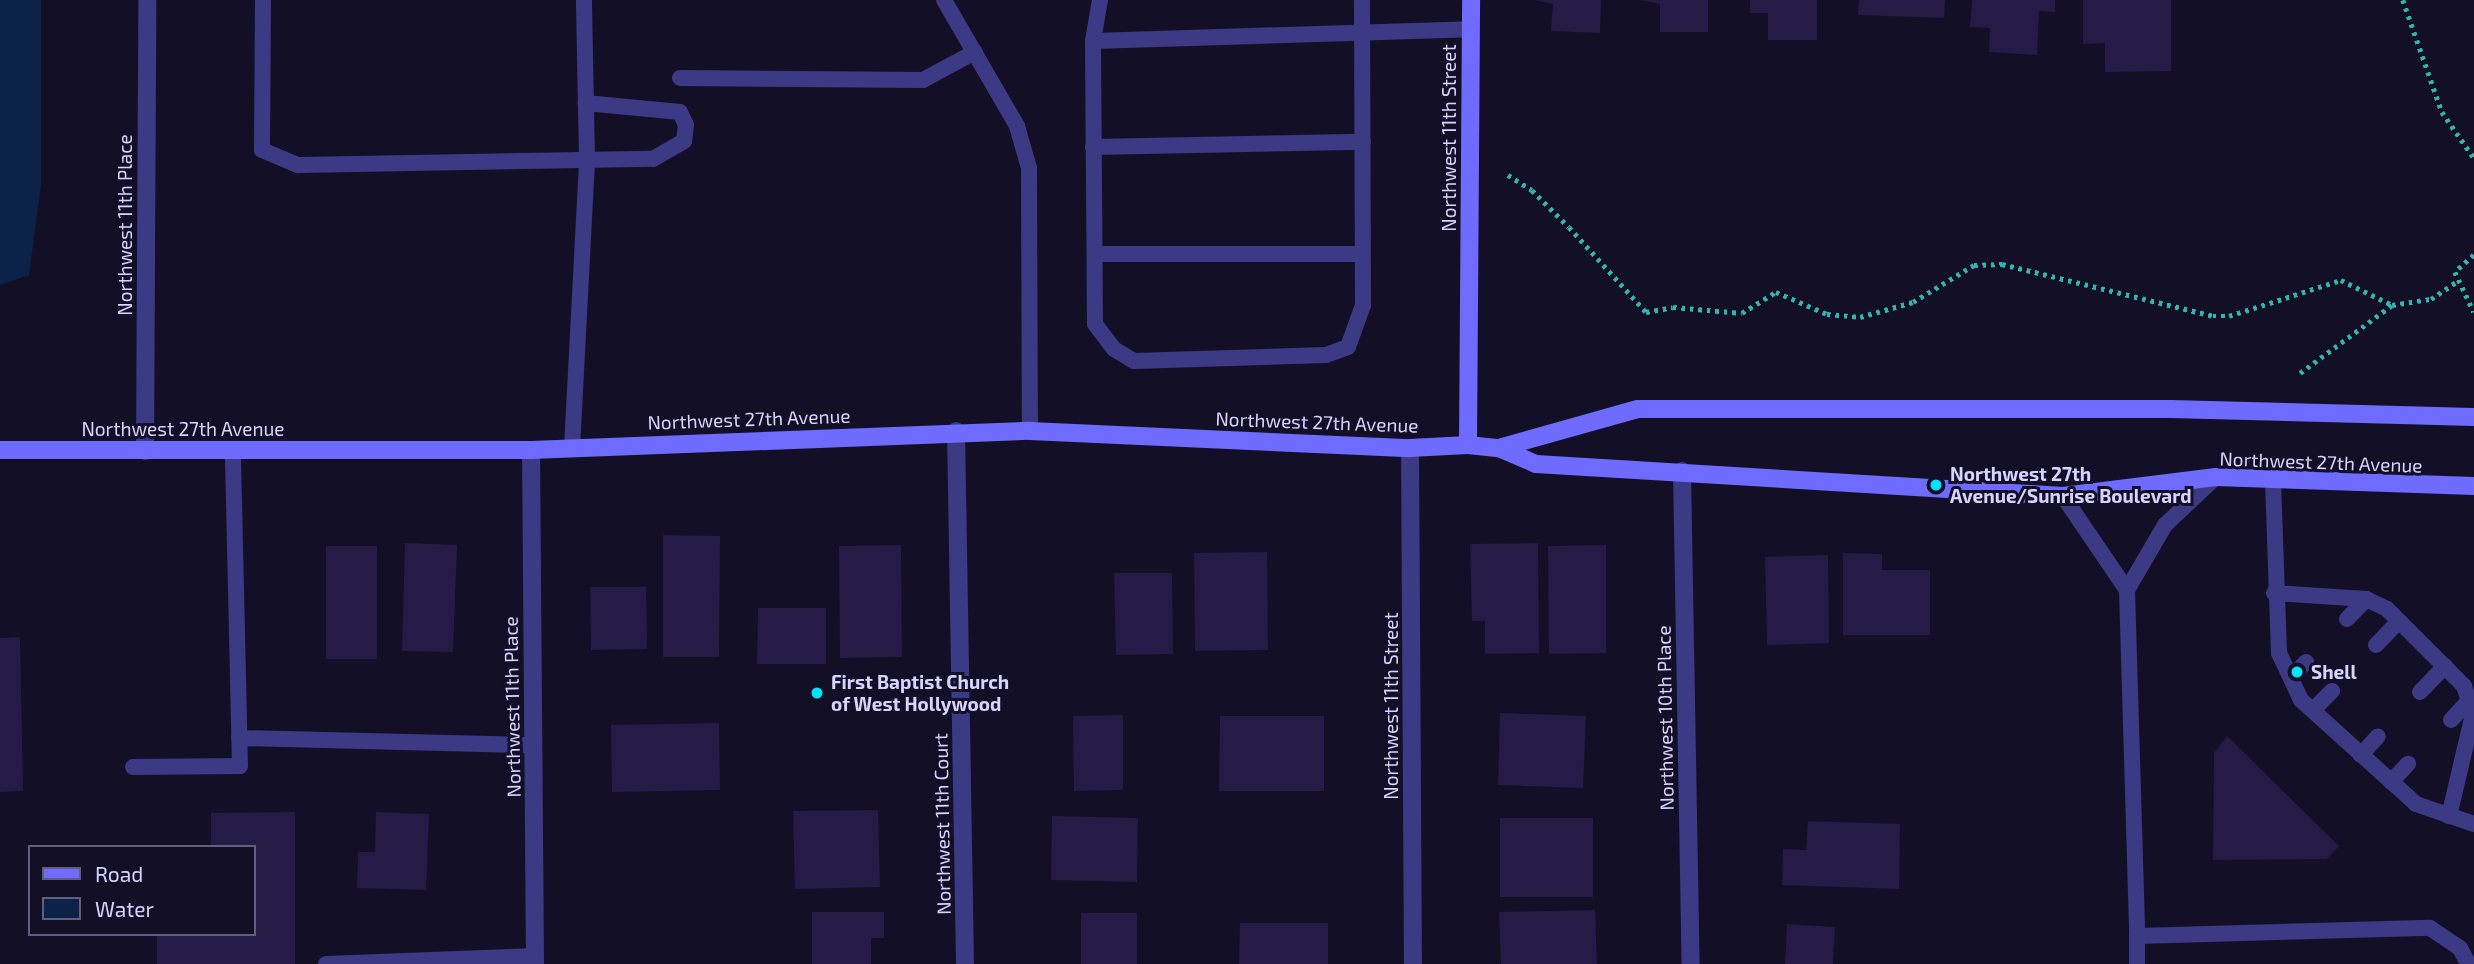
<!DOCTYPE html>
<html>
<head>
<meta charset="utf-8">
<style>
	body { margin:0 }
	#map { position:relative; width:2474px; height:964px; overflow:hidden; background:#130f26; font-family:"Exo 2",sans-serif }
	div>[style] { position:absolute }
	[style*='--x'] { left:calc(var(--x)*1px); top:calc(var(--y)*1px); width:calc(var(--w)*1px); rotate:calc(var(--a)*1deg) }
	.water>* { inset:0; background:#0c2248 }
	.building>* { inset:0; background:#241b47 }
	.path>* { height:4.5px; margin-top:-2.25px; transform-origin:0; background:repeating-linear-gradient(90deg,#2fb8b0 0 3.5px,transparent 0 8.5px) }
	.lane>* { height:16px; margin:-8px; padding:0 8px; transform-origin:8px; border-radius:8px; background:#3d3a85 }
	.street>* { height:18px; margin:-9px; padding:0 9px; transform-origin:9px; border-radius:9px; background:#3d3a85 }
	.secondary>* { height:18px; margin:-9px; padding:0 9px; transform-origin:9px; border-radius:9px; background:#6f6bff }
	.dots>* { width:19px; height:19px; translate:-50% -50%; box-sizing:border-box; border:4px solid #130f26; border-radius:50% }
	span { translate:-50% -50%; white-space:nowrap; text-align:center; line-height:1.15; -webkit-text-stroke:6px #130f26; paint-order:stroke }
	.street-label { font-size:19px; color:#d9d4ff }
	.poi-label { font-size:19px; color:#d9d4ff; font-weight:700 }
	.left { translate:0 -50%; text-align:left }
	.legend { position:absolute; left:28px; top:845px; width:228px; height:91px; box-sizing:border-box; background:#130f26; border:2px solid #625e7d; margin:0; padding:9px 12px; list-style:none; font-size:21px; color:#d9d4ff }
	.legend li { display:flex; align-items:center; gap:14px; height:35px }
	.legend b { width:35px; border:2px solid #625e7d }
</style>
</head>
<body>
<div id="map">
	<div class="water">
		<i style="clip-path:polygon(0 0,41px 0,41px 185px,29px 275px,0 285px)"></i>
	</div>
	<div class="building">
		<i style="clip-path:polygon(1534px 0,1601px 0,1600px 33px,1551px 31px,1553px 4px)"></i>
		<i style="clip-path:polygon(1642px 0,1708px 0,1708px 32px,1660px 32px,1660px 4px)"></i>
		<i style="clip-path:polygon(1750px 0,1817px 0,1817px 40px,1768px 40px,1768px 13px,1750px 13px)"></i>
		<i style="clip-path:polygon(1859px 0,1945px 0,1944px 18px,1858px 15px)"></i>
		<i style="clip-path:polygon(1972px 0,2055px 0,2055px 12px,2039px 11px,2037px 55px,1989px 52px,1990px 28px,1970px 27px)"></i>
		<i style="clip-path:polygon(2083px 0,2171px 0,2171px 71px,2105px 72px,2105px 43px,2083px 44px)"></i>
		<i style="clip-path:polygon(663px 535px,720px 536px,719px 657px,663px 657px)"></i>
		<i style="clip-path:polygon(405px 543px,457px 545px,453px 652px,402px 651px)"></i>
		<i style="clip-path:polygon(1538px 543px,1539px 653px,1485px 654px,1485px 621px,1472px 621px,1470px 544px)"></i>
		<i style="clip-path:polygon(901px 545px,902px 657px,840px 658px,839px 546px)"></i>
		<i style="clip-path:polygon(1606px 545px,1606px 653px,1549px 654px,1548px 546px)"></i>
		<i style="clip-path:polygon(326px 546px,377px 546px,377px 659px,326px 659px)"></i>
		<i style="clip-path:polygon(1267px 552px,1268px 650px,1195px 651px,1194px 553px)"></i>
		<i style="clip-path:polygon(1843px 553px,1882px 554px,1882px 570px,1930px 570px,1930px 635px,1843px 635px)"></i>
		<i style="clip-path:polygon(1828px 555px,1829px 643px,1767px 645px,1765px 557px)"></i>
		<i style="clip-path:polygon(1114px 573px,1172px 573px,1173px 654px,1116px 655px)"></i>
		<i style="clip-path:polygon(590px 587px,646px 587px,647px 649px,591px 650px)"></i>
		<i style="clip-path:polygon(758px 608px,826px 608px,826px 664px,757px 664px)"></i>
		<i style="clip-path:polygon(20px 637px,23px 791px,0 792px,0 638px)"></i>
		<i style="clip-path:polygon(1500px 713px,1586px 716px,1583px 788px,1498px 785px)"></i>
		<i style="clip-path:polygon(1123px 715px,1123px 790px,1074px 791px,1073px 716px)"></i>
		<i style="clip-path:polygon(1220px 716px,1324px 716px,1324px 791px,1219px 791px)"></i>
		<i style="clip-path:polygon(719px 723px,720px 790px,612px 792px,611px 725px)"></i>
		<i style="clip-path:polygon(2227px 736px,2339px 846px,2327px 859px,2213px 860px,2214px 753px)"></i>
		<i style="clip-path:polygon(878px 810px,880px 887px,795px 889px,793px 811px)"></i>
		<i style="clip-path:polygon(295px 812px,295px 964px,157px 964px,157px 934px,254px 934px,254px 847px,211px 847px,211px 813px)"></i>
		<i style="clip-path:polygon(376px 812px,429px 814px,426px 890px,357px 888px,358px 852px,375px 852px)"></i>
		<i style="clip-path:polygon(1052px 816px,1138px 818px,1137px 882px,1051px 880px)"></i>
		<i style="clip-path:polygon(1500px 818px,1593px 818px,1593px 897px,1500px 897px)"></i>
		<i style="clip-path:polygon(1808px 821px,1900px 824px,1899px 889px,1782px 885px,1783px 849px,1806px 850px)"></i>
		<i style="clip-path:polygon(1595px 910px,1597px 964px,1501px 964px,1499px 912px)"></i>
		<i style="clip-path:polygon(812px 912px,884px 912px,884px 938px,871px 938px,871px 964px,812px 964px)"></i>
		<i style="clip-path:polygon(1081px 913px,1137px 913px,1137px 964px,1081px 964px)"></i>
		<i style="clip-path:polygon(1240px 923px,1328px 923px,1328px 964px,1239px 964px)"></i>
		<i style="clip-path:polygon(1787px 924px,1835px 927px,1833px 964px,1785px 964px)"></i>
	</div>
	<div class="path">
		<i style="--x:2403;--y:0;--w:119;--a:70.8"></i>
		<i style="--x:2442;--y:112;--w:56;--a:55.2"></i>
		<i style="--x:1508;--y:175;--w:28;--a:32"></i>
		<i style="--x:1532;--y:190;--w:52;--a:45"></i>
		<i style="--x:1569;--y:227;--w:115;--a:47.8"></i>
		<i style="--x:1646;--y:312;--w:27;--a:-10"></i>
		<i style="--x:1673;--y:307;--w:69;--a:5"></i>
		<i style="--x:1742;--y:313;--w:40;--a:-32"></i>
		<i style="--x:1776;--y:292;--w:56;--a:23.3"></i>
		<i style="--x:1827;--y:314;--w:33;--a:5"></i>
		<i style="--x:1860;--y:317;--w:55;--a:-15.8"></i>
		<i style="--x:1913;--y:302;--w:71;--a:-31.2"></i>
		<i style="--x:1974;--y:265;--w:28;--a:-2"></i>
		<i style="--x:2002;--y:264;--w:217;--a:13.8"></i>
		<i style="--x:2213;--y:316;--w:16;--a:0"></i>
		<i style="--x:2229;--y:316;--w:118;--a:-17.8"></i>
		<i style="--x:2341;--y:280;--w:57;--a:26.1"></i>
		<i style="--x:2474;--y:255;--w:25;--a:138"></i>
		<i style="--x:2455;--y:272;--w:44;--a:64.6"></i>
		<i style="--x:2300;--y:373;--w:114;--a:-36.5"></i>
		<i style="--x:2392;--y:305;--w:39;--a:-9"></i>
		<i style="--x:2431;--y:299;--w:34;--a:-34"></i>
	</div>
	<div class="lane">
		<i style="--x:263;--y:0;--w:150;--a:90.4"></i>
		<i style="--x:262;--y:150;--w:39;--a:23"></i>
		<i style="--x:298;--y:165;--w:355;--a:-1"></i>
		<i style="--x:653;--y:159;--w:36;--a:-30"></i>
		<i style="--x:684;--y:141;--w:16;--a:-83"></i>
		<i style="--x:686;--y:125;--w:14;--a:-115"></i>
		<i style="--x:680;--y:112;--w:95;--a:-174.6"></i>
		<i style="--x:944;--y:0;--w:146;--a:59.9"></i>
		<i style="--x:1017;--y:126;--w:44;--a:74.1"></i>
		<i style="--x:1029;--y:168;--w:263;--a:89.8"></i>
		<i style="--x:1100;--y:0;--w:42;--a:99.7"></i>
		<i style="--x:1093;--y:41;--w:283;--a:89.6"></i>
		<i style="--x:1095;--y:324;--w:31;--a:53"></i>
		<i style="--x:1114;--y:349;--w:23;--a:31"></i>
		<i style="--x:1134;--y:361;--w:192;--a:-1.8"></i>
		<i style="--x:1326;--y:355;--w:23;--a:-20"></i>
		<i style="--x:1348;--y:347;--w:45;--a:-70.3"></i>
		<i style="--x:1363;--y:305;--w:305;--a:-90.2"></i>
		<i style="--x:1093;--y:41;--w:377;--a:-1.8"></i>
		<i style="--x:680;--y:78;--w:243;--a:0.5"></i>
		<i style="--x:923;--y:80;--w:59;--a:-28.3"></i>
		<i style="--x:1093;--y:147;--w:270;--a:-1.1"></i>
		<i style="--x:1095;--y:254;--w:267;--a:0"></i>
		<i style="--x:572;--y:448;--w:288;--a:-87"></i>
		<i style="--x:587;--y:160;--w:160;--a:-91.1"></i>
		<i style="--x:2273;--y:481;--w:172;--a:88"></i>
		<i style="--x:2279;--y:653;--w:52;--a:64.9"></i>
		<i style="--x:2301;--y:700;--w:155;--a:42.1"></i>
		<i style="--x:2416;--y:804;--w:61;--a:19"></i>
		<i style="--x:2063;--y:496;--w:114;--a:55.8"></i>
		<i style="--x:2127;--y:590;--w:346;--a:88.3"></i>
		<i style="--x:2137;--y:936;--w:293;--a:-1.6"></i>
		<i style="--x:2430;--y:928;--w:36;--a:34"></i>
		<i style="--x:2460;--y:948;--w:18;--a:63"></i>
		<i style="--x:2127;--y:590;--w:75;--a:-59.7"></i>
		<i style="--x:2165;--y:525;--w:70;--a:-43.3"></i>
		<i style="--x:2274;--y:593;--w:92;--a:3.7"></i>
		<i style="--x:2366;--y:599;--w:23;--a:25"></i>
		<i style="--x:2387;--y:609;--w:109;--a:45"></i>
		<i style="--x:2464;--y:686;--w:29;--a:72"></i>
		<i style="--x:2473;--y:714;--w:105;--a:103.2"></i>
		<i style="--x:2347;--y:619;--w:28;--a:-46"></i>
		<i style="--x:2376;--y:645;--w:33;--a:-46"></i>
		<i style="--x:2291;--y:678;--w:22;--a:-47"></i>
		<i style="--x:2420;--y:692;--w:36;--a:-46"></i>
		<i style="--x:2313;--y:710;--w:27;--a:-45"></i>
		<i style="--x:2451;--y:720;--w:26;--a:-47"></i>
		<i style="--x:239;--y:738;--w:295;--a:1.4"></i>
		<i style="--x:2361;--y:755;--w:25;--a:-48"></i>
		<i style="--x:133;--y:767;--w:107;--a:-0.5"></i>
		<i style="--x:240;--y:766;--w:317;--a:-91.3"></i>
		<i style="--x:2391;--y:782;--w:25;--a:-47"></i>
		<i style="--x:2137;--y:936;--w:28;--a:90"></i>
		<i style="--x:326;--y:964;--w:209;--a:-2.2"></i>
	</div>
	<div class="street">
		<i style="--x:956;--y:431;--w:533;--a:89.03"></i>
		<i style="--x:1410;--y:448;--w:516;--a:89.67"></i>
		<i style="--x:531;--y:450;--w:514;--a:89.55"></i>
		<i style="--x:145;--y:451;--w:451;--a:-89.7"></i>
		<i style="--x:1682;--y:471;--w:493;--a:89"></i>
	</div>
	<div class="secondary">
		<i style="--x:1468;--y:445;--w:445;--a:-89.6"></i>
		<i style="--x:1499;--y:448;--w:144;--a:-15.7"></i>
		<i style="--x:1638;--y:409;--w:532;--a:0"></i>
		<i style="--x:2170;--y:409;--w:304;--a:1.5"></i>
		<i style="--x:0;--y:450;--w:531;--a:0"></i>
		<i style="--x:531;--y:450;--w:499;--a:-2.2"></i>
		<i style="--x:1030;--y:431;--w:380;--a:2.6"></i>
		<i style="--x:1410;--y:448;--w:58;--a:-3"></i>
		<i style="--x:1468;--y:445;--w:31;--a:6"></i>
		<i style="--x:1499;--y:448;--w:40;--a:23.4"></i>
		<i style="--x:1536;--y:464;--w:528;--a:3.47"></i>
		<i style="--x:2063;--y:496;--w:154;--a:-7.1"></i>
		<i style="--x:2216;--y:477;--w:258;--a:2"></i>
	</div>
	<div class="dots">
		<i style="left:1936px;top:485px;background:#00e5ff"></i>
		<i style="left:2297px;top:672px;background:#00e5ff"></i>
		<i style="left:817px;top:693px;background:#00e5ff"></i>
	</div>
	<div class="street-label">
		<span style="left:1449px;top:138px;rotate:-90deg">Northwest 11th Street</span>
		<span style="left:125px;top:225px;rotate:-90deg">Northwest 11th Place</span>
		<span style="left:749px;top:419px;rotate:-2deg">Northwest 27th Avenue</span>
		<span style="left:1317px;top:422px;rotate:2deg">Northwest 27th Avenue</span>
		<span style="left:183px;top:429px">Northwest 27th Avenue</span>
		<span style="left:2321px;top:462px;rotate:2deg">Northwest 27th Avenue</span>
		<span style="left:1391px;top:706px;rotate:-90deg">Northwest 11th Street</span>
		<span style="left:512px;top:707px;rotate:-91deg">Northwest 11th Place</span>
		<span style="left:1665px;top:718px;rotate:-91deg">Northwest 10th Place</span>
		<span style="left:942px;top:824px;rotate:-91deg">Northwest 11th Court</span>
	</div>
	<div class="poi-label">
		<span class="left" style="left:1950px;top:485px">Northwest 27th<br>Avenue/Sunrise Boulevard</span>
		<span class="left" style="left:2311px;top:672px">Shell</span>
		<span class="left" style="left:831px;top:693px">First Baptist Church<br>of West Hollywood</span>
	</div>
	<ul class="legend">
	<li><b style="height:9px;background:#6f6bff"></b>Road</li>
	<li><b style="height:19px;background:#0c2248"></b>Water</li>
	</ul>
</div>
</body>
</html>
